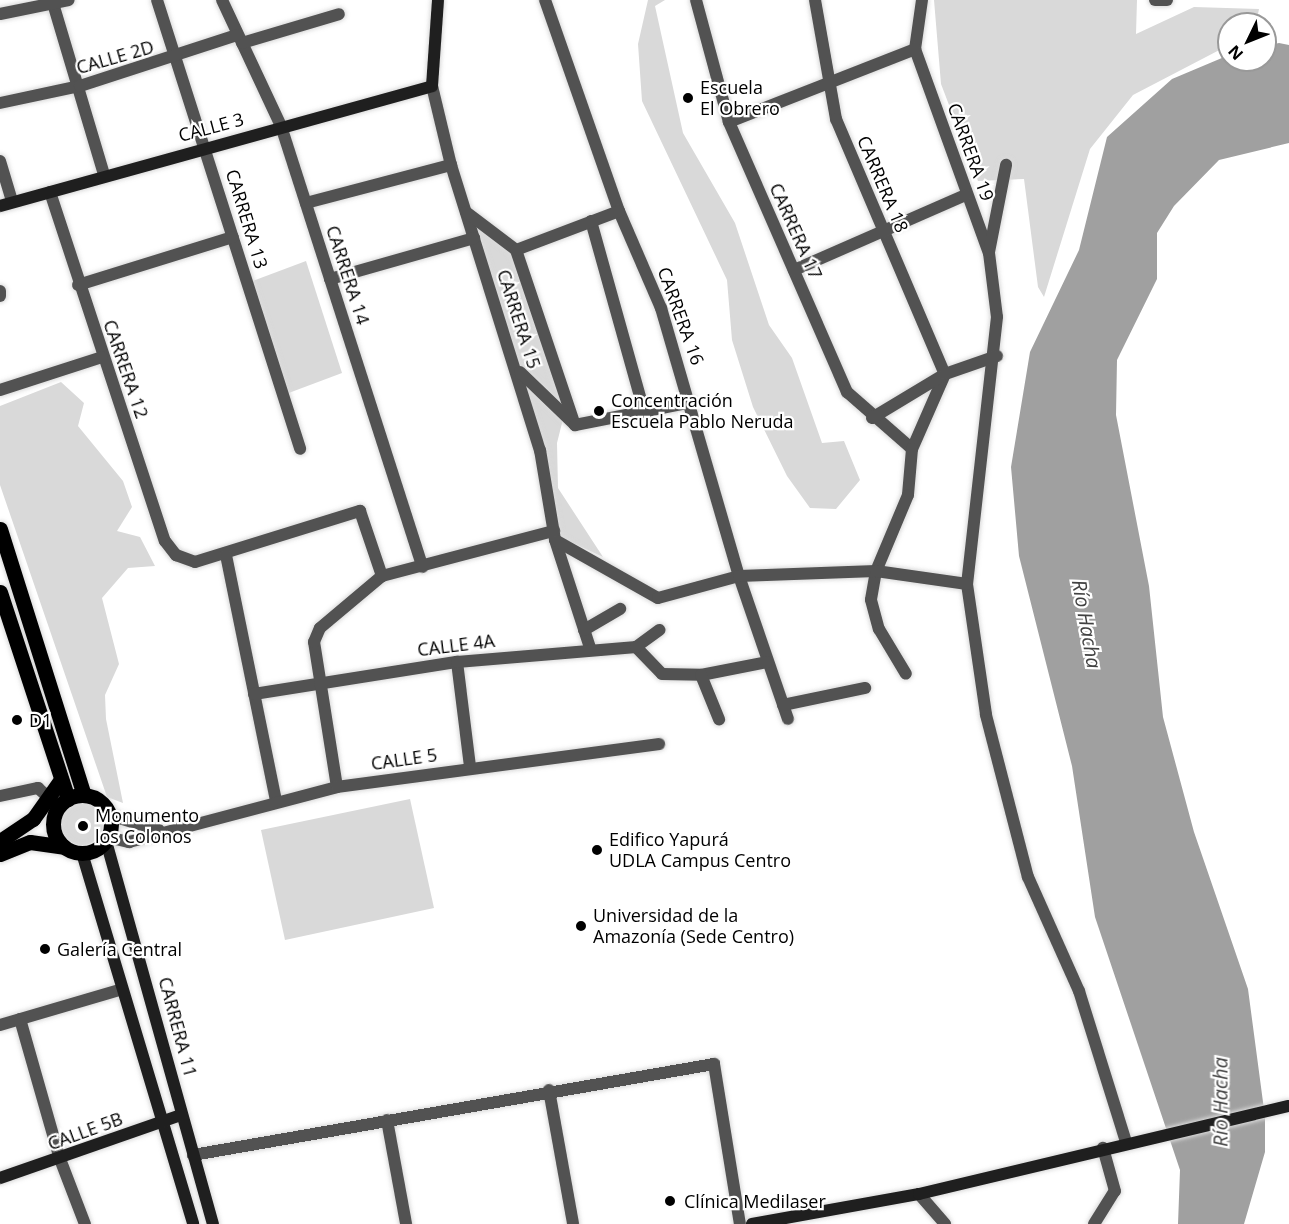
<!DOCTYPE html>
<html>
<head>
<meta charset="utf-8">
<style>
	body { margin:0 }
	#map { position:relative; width:1289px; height:1224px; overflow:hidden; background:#fff; font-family:"Open Sans",sans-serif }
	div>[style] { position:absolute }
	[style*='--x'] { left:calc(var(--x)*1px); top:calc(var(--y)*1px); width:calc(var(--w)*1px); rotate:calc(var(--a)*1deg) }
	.green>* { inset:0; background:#d9d9d9 }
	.round { border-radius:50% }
	.water>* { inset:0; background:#a0a0a0 }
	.roads { filter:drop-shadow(0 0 2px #dbdbdb) drop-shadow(0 0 2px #dbdbdb) }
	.street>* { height:12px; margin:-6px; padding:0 6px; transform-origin:6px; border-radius:6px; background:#525252 }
	.secondary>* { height:12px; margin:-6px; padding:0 6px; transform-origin:6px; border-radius:6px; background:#1f1f1f }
	.primary>* { height:15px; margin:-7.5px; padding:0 7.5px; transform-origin:7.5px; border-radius:7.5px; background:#000 }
	.primary>.ring { margin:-7.5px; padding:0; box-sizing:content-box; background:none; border:15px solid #000; border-radius:50% }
	.dots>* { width:16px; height:16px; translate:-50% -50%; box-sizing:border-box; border:3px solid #fff; border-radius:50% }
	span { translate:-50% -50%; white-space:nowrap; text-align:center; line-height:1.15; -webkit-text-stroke:4.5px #fff; paint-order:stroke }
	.street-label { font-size:18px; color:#000 }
	.poi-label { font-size:18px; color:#000 }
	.left { translate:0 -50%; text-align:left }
	.water-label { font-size:20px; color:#414141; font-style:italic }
	.north { position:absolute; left:1217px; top:12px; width:60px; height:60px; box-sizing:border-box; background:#fff; border:2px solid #999; border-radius:50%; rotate:227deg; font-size:16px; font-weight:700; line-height:24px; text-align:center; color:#000 }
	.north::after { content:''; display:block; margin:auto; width:21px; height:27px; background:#000; clip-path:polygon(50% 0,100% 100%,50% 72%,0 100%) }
</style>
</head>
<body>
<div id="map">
	<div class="green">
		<i style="clip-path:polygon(648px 0,665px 0,655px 6px,683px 133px,735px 223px,769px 325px,792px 358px,822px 443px,844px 441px,860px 480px,836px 509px,810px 508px,787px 476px,753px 407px,732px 340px,727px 280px,642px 101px,638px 44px)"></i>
		<i style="clip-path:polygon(934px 0,1137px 0,1136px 34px,1194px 7px,1259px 9px,1256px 24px,1229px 24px,1229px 45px,1133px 95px,1090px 149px,1044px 297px,1038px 287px,1024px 179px,978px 181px,941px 84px)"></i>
		<i style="clip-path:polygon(478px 227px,515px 256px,565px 411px,557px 443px,558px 488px,603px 557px,558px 536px)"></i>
		<i style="clip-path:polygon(306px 261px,342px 373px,286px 394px,250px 282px)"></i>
		<i style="clip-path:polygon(61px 382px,84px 403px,78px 426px,123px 481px,132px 507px,117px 531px,140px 537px,155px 566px,128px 568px,102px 598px,119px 664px,105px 695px,106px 719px,123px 803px,107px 797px,0 485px,0 406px)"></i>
		<i style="clip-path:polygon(410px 799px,434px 908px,285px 940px,261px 830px)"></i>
		<i class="round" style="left:61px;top:803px;width:42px;height:42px"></i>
	</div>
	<div class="water">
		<i style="clip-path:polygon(1279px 43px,1289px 45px,1289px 143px,1219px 160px,1174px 206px,1157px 233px,1157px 279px,1117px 360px,1116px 415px,1149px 586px,1163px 717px,1194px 832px,1248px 989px,1265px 1117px,1265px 1152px,1244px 1224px,1178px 1224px,1180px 1170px,1095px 917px,1072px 766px,1019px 556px,1011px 467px,1030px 352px,1079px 250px,1107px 137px,1172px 79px,1229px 55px,1229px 60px,1265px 60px,1265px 46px)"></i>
	</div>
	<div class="roads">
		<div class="street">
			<i style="--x:52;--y:0;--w:182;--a:73.4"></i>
			<i style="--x:157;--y:0;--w:471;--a:72.3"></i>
			<i style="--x:222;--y:0;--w:139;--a:64.9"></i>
			<i style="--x:281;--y:126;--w:463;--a:72.2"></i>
			<i style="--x:545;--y:0;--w:224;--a:70.7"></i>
			<i style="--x:619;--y:211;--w:106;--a:66.6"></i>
			<i style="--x:661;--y:308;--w:279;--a:73.8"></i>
			<i style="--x:739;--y:576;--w:151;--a:71.1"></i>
			<i style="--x:696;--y:0;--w:126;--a:74.9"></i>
			<i style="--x:729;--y:122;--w:295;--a:66.4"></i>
			<i style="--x:847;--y:392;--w:86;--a:41.2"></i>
			<i style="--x:815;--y:0;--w:121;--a:80"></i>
			<i style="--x:836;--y:119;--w:277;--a:66.9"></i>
			<i style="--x:945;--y:374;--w:82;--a:113.7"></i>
			<i style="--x:912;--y:449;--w:46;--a:95"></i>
			<i style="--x:908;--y:495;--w:82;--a:112.8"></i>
			<i style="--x:876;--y:571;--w:29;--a:100"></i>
			<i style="--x:871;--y:600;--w:30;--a:75"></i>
			<i style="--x:879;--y:629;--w:52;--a:59"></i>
			<i style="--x:922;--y:0;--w:49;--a:98.1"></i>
			<i style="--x:915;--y:49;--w:217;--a:70.1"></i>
			<i style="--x:989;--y:253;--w:64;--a:82.9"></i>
			<i style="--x:997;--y:317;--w:269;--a:96.4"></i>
			<i style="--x:967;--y:584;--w:132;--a:81.7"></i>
			<i style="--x:986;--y:715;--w:167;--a:75.5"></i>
			<i style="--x:1028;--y:877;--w:125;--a:65.9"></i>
			<i style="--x:1079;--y:991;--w:158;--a:72.7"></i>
			<i style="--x:1155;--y:0;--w:12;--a:0"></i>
			<i style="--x:0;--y:14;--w:70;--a:-11.5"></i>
			<i style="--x:242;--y:43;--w:101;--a:-16.6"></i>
			<i style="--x:432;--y:86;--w:81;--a:76.5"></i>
			<i style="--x:451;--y:165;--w:299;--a:72.7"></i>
			<i style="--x:540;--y:450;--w:91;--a:80.5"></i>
			<i style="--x:555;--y:540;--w:114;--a:72"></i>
			<i style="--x:0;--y:103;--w:82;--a:-12"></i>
			<i style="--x:80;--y:86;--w:165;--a:-18"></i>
			<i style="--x:729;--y:122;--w:200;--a:-21.4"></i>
			<i style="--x:0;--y:161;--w:42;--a:73.3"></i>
			<i style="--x:50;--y:192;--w:367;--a:71.8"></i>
			<i style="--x:165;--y:541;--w:18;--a:52"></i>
			<i style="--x:176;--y:555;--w:20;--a:20"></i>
			<i style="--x:195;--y:562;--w:173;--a:-17.2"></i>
			<i style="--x:360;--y:511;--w:69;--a:71.3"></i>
			<i style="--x:306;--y:203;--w:150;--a:-14.7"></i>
			<i style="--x:466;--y:212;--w:63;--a:37.2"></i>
			<i style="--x:516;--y:250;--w:185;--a:71.4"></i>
			<i style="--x:591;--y:221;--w:197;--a:74.4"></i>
			<i style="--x:516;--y:250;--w:110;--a:-20.7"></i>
			<i style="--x:989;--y:252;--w:89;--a:-78.9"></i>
			<i style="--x:794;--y:270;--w:188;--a:-23.6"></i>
			<i style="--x:330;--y:279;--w:150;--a:-15.9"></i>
			<i style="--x:78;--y:285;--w:162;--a:-17.2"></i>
			<i style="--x:0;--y:291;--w:5;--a:90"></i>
			<i style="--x:520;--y:372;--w:76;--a:43.9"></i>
			<i style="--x:575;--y:425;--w:119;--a:-11.1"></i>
			<i style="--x:0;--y:390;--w:107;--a:-17.9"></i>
			<i style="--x:872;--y:418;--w:85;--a:-31.1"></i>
			<i style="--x:945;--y:374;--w:55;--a:-19.1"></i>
			<i style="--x:555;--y:540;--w:118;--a:29.4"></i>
			<i style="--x:658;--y:598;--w:84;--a:-15.2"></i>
			<i style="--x:739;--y:576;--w:137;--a:-2.1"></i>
			<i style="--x:876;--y:571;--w:92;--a:8.1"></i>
			<i style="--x:226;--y:555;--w:250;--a:78.5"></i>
			<i style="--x:584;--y:630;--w:42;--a:-30.3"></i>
			<i style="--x:636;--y:647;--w:37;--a:46"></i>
			<i style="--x:662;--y:674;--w:39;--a:1"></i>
			<i style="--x:701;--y:675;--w:67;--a:-11.1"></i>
			<i style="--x:457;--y:662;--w:106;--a:82.9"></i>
			<i style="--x:701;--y:675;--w:48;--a:67.8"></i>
			<i style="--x:254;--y:694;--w:206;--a:-9"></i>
			<i style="--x:457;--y:662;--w:180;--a:-4.8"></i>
			<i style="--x:636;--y:647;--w:29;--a:-36"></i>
			<i style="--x:783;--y:705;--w:84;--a:-11.7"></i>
			<i style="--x:337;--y:787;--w:147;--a:-99"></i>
			<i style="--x:314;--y:642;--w:15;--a:-67"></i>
			<i style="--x:320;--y:628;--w:81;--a:-40"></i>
			<i style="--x:382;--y:576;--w:178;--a:-14.7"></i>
			<i style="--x:0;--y:796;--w:39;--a:-12"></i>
			<i style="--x:38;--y:788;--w:28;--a:42"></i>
			<i style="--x:109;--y:815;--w:52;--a:16.7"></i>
			<i style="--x:107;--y:837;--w:23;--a:13"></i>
			<i style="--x:129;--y:842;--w:215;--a:-14.8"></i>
			<i style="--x:337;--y:787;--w:325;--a:-7.6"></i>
			<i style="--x:20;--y:1019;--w:146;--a:74.1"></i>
			<i style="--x:60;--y:1159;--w:70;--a:69"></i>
			<i style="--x:0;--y:1025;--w:127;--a:-16.4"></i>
			<i style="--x:549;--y:1090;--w:136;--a:79.8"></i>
			<i style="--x:387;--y:1120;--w:106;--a:79.6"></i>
			<i style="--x:193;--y:1155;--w:529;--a:-9.91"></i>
			<i style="--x:714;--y:1064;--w:162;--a:80.8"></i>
			<i style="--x:919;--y:1194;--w:40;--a:49"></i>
			<i style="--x:1094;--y:1224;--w:39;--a:-58"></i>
			<i style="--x:1115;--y:1191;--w:45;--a:-105.6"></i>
		</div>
		<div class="secondary">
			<i style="--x:0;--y:206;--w:448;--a:-15.5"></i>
			<i style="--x:432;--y:86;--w:86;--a:-86"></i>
			<i style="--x:106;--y:841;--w:398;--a:74.4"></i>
			<i style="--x:82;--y:853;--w:387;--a:73.3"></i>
			<i style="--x:0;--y:1178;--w:192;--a:-19.2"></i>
			<i style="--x:752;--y:1224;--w:170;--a:-10.2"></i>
			<i style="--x:919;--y:1194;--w:380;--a:-13.4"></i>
		</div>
		<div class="primary">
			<i style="--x:0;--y:529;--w:279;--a:72.5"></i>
			<i style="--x:0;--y:592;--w:218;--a:71.8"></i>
			<i class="ring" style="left:53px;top:795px;width:43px;height:43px"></i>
			<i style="--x:0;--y:841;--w:40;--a:-34"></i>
			<i style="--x:33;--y:819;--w:47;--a:-54.6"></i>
			<i style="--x:0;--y:854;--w:32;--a:-22"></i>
			<i style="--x:30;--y:842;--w:34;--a:8"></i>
		</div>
	</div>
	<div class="dots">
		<i style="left:688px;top:98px;background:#000"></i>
		<i style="left:599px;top:411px;background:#000"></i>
		<i style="left:17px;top:720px;background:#000"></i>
		<i style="left:83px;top:826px;background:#000"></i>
		<i style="left:597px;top:850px;background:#000"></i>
		<i style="left:581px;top:926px;background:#000"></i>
		<i style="left:45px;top:949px;background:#000"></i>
		<i style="left:670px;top:1201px;background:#000"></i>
	</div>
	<div class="street-label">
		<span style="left:115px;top:57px;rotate:-16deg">CALLE 2D</span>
		<span style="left:211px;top:127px;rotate:-15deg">CALLE 3</span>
		<span style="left:971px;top:152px;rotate:70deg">CARRERA 19</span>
		<span style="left:883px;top:184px;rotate:67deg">CARRERA 18</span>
		<span style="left:247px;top:219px;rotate:73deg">CARRERA 13</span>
		<span style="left:796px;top:231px;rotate:66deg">CARRERA 17</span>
		<span style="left:348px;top:275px;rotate:72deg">CARRERA 14</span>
		<span style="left:681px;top:316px;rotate:70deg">CARRERA 16</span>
		<span style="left:519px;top:319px;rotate:72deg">CARRERA 15</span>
		<span style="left:126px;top:369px;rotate:71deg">CARRERA 12</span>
		<span style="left:456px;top:645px;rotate:-7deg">CALLE 4A</span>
		<span style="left:404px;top:759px;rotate:-8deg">CALLE 5</span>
		<span style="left:178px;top:1027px;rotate:75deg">CARRERA 11</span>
		<span style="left:85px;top:1131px;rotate:-20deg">CALLE 5B</span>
	</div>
	<div class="poi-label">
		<span class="left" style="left:700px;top:98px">Escuela<br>El Obrero</span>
		<span class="left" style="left:611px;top:411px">Concentración<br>Escuela Pablo Neruda</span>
		<span class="left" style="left:29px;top:720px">D1</span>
		<span class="left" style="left:95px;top:826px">Monumento<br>los Colonos</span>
		<span class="left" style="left:609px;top:850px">Edifico Yapurá<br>UDLA Campus Centro</span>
		<span class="left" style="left:593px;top:926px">Universidad de la<br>Amazonía (Sede Centro)</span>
		<span class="left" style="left:57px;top:949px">Galería Central</span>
		<span class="left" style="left:684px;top:1201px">Clínica Medilaser</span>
	</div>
	<div class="water-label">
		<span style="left:1087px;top:624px;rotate:80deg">Río Hacha</span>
		<span style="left:1220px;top:1102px;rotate:-90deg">Río Hacha</span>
	</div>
	<div class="north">N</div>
</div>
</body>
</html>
